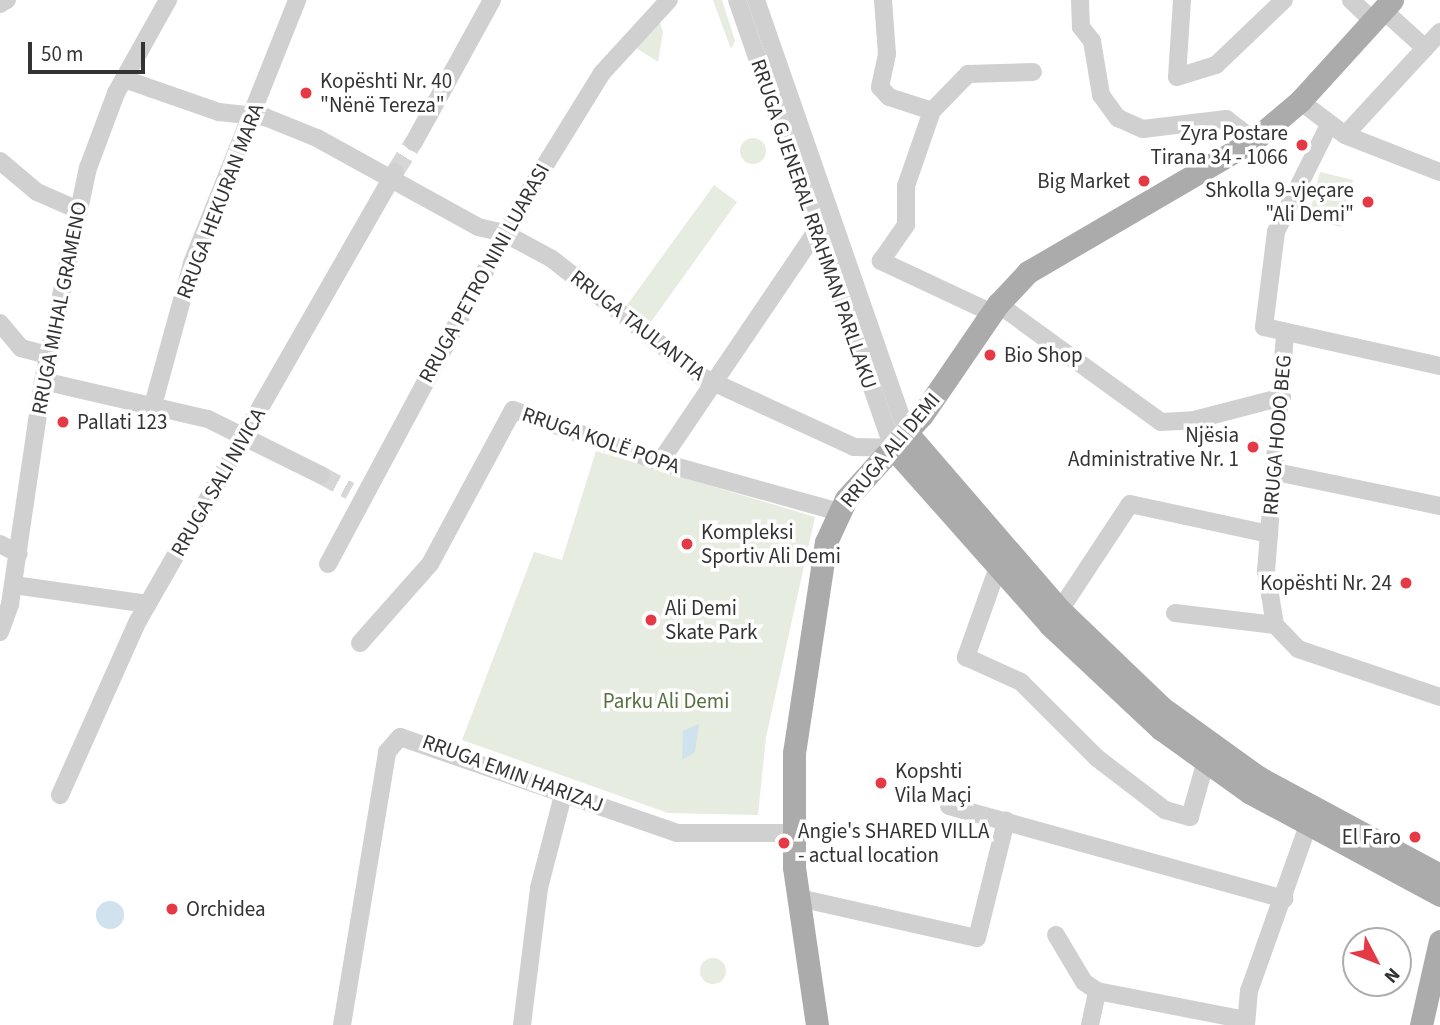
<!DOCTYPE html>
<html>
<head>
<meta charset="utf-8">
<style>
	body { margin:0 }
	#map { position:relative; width:1440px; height:1025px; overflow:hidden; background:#fff; font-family:"Source Sans 3",sans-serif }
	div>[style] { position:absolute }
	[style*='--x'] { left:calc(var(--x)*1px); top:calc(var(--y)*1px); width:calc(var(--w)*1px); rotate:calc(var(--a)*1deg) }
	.green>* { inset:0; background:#e6ecdf }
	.round { border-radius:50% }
	.water>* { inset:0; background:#cfe2ee }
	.minor-tunnel>* { height:18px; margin-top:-9px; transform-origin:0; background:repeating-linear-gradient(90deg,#d6d6d6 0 18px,transparent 0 27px) }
	.minor>* { height:18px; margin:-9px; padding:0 9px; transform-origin:9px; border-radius:9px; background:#d0d0d0 }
	.major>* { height:23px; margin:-11.5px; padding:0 11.5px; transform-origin:11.5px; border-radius:11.5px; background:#ababab }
	.dots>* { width:19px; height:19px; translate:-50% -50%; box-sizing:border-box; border:4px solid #fff; border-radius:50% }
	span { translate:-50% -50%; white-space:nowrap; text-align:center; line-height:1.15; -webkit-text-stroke:7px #fff; paint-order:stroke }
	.poi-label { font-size:21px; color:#333 }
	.left { translate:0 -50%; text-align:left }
	.right { translate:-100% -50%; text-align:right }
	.street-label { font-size:21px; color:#333 }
	.park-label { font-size:21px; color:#56703f }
	.north { position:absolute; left:1342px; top:927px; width:70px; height:70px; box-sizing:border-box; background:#fff; border:2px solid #adadad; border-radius:50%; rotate:132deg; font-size:19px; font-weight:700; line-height:28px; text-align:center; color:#333 }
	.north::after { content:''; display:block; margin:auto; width:24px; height:32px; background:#e63946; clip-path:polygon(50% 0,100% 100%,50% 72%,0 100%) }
	.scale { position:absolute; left:28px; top:42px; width:117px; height:32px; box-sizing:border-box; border:4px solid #333; border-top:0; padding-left:9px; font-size:21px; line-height:24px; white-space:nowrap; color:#333; -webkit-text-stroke:5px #fff; paint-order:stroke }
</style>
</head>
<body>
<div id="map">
	<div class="green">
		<i style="clip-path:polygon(713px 0,722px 0,735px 41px,731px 49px)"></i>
		<i style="clip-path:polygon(659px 20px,663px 32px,658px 62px,633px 46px)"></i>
		<i class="round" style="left:740px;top:138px;width:26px;height:26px"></i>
		<i style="clip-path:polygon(1320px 172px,1353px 180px,1341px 227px,1308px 219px)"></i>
		<i style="clip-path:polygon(714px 185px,737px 202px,648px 326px,627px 305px)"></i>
		<i style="clip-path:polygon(596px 451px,815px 517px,766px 737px,758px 815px,668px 813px,462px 740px,534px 552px,562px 560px)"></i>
		<i class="round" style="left:700px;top:958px;width:26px;height:26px"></i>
	</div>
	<div class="water">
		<i style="clip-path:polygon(699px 724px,695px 752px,682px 760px,683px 731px)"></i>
		<i class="round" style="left:96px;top:901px;width:28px;height:28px"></i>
	</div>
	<div class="minor-tunnel">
		<i style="--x:395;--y:172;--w:36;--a:-58"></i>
		<i style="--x:321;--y:475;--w:33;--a:29"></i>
	</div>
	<div class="minor">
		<i style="--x:756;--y:0;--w:459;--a:70.8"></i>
		<i style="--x:883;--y:0;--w:54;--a:85.8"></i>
		<i style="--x:887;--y:54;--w:34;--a:102"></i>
		<i style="--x:880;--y:87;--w:13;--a:48"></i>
		<i style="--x:889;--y:97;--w:45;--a:18"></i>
		<i style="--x:1080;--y:0;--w:27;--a:88"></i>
		<i style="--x:1081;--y:27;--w:18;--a:52"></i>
		<i style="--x:1092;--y:41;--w:55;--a:80.5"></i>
		<i style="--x:1101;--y:95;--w:29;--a:54"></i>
		<i style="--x:1118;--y:118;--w:27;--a:24"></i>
		<i style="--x:1143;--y:129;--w:84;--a:-6.9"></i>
		<i style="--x:1226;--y:119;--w:35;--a:37"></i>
		<i style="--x:1182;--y:0;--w:77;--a:93.7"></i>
		<i style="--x:1177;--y:77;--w:41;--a:-17.1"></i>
		<i style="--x:1216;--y:65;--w:94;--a:-43.7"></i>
		<i style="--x:1351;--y:0;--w:30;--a:44"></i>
		<i style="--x:0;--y:4;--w:8;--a:-30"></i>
		<i style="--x:1383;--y:10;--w:57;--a:42.1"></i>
		<i style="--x:124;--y:79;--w:101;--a:19.2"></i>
		<i style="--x:219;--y:112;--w:46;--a:6.2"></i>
		<i style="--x:265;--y:117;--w:56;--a:22"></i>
		<i style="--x:317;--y:138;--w:184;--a:28.9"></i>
		<i style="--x:478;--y:227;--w:27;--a:13"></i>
		<i style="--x:504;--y:233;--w:55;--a:28.4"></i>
		<i style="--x:552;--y:259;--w:191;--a:38.2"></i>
		<i style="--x:702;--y:377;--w:167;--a:24.7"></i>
		<i style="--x:854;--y:447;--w:39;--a:1"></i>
		<i style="--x:893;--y:448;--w:474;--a:-109.2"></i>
		<i style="--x:1300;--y:101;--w:56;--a:37.1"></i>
		<i style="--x:1345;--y:135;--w:102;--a:21.3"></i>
		<i style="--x:1329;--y:125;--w:119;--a:116.4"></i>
		<i style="--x:1276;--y:232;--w:96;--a:97.2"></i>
		<i style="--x:1264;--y:327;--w:180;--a:12.5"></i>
		<i style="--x:1345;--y:135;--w:140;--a:-47.3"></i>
		<i style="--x:414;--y:142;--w:162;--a:-61.2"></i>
		<i style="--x:0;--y:161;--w:48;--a:40"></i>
		<i style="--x:37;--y:192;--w:45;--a:23.7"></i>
		<i style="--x:998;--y:304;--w:201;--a:35.9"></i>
		<i style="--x:1161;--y:422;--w:33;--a:-3"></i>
		<i style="--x:1194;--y:420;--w:91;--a:-14.6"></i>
		<i style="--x:992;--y:313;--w:123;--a:-154.9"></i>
		<i style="--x:881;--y:261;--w:44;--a:-55.2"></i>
		<i style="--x:906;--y:225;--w:39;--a:-90"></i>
		<i style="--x:906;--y:186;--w:79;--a:-70.9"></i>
		<i style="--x:932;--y:111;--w:52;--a:-45.8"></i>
		<i style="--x:968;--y:74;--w:65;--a:-1.8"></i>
		<i style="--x:0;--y:323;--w:33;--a:50"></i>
		<i style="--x:21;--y:348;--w:28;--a:15"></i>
		<i style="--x:1285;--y:335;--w:236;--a:94.6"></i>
		<i style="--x:1266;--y:570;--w:56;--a:80.7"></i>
		<i style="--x:1275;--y:625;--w:33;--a:46"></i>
		<i style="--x:1298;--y:649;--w:150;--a:18.7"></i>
		<i style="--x:43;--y:381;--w:169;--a:13"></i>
		<i style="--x:208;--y:419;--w:126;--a:26.4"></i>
		<i style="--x:153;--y:405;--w:147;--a:-74.6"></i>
		<i style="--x:192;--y:263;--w:283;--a:-68.2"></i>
		<i style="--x:660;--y:462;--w:280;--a:-55.9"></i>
		<i style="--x:1276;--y:472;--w:167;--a:11.7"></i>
		<i style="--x:0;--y:544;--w:21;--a:28"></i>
		<i style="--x:328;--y:564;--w:403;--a:-61.8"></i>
		<i style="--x:518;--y:209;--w:160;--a:-58.3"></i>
		<i style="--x:602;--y:73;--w:99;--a:-47.5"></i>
		<i style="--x:998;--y:567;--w:96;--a:109.6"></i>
		<i style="--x:966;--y:657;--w:60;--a:24.4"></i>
		<i style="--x:1021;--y:682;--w:107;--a:45"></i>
		<i style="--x:1097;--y:758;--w:86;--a:37.4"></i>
		<i style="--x:1165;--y:810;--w:26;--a:16"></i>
		<i style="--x:1190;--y:817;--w:55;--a:-74.2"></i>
		<i style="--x:14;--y:585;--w:135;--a:8.1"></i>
		<i style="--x:1060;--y:610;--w:127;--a:-56.6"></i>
		<i style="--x:1130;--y:504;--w:142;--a:12.2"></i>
		<i style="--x:1175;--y:613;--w:101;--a:6.8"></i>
		<i style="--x:0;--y:632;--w:30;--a:-70"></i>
		<i style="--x:10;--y:604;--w:225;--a:-81.6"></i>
		<i style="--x:43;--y:381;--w:218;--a:-78.1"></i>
		<i style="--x:88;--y:168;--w:80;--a:-69.5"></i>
		<i style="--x:116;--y:93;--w:107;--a:-60.8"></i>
		<i style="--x:360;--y:643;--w:106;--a:-48.5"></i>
		<i style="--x:430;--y:564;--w:175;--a:-61.7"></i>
		<i style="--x:513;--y:410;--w:156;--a:19.5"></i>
		<i style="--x:660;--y:462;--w:186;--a:15.6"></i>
		<i style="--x:60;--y:795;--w:191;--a:-65.9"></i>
		<i style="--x:138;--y:621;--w:517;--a:-60.21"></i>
		<i style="--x:949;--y:806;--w:348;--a:15.5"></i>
		<i style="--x:799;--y:898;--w:182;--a:12.7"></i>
		<i style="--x:977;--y:938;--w:121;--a:-76.1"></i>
		<i style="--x:1056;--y:935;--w:55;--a:59.2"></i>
		<i style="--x:1084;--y:982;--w:16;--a:35"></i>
		<i style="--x:1097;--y:991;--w:152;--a:11"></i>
		<i style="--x:342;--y:1025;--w:277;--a:-80.6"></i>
		<i style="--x:387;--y:752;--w:20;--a:-49"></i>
		<i style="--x:400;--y:737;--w:293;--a:19.1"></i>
		<i style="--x:677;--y:833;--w:116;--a:0"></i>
		<i style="--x:522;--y:1025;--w:138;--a:-82.9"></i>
		<i style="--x:539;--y:888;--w:100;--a:-75.5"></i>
		<i style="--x:1090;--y:1025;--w:35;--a:-78"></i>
		<i style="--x:1246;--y:1025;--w:34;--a:-85"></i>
		<i style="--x:1249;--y:991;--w:176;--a:-70.4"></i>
	</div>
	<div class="major">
		<i style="--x:907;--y:433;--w:234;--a:49.2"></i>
		<i style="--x:1060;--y:610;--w:140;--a:43.8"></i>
		<i style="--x:1161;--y:707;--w:120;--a:35.8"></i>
		<i style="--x:1258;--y:777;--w:207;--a:28.3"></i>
		<i style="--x:893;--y:448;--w:235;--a:48.4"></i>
		<i style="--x:1049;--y:624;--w:154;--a:43.2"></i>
		<i style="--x:1161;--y:729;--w:108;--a:35.6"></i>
		<i style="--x:1249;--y:792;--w:217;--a:28.3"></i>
		<i style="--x:817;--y:1025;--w:160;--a:-98.3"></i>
		<i style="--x:794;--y:867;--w:114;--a:-90"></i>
		<i style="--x:794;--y:753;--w:213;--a:-81.4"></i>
		<i style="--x:826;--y:542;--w:47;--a:-65.1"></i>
		<i style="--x:846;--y:499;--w:113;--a:-47.9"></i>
		<i style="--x:922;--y:415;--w:135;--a:-55.6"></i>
		<i style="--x:998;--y:304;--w:44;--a:-46.8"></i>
		<i style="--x:1028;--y:272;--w:262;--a:-30.3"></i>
		<i style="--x:1254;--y:140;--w:60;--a:-40.3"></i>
		<i style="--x:1300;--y:101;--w:137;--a:-47.7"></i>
		<i style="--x:1421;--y:1025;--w:86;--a:-77.3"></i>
	</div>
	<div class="dots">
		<i style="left:306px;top:93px;background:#e63946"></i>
		<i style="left:1302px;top:145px;background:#e63946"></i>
		<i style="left:1144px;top:181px;background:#e63946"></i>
		<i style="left:1368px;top:202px;background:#e63946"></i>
		<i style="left:990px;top:355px;background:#e63946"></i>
		<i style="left:63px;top:422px;background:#e63946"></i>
		<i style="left:1253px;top:447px;background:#e63946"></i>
		<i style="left:687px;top:544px;background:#e63946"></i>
		<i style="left:1406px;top:583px;background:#e63946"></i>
		<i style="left:651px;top:620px;background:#e63946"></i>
		<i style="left:881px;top:783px;background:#e63946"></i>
		<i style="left:1415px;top:837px;background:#e63946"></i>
		<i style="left:784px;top:843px;background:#e63946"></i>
		<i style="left:172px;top:909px;background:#e63946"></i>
	</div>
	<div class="poi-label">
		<span class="left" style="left:320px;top:93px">Kopështi Nr. 40<br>"Nënë Tereza"</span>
		<span class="right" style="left:1288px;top:145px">Zyra Postare<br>Tirana 34 - 1066</span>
		<span class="right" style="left:1130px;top:181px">Big Market</span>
		<span class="right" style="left:1354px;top:202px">Shkolla 9-vjeçare<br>"Ali Demi"</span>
		<span class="left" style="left:1004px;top:355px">Bio Shop</span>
		<span class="left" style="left:77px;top:422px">Pallati 123</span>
		<span class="right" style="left:1239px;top:447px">Njësia<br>Administrative Nr. 1</span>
		<span class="left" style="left:701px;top:544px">Kompleksi<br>Sportiv Ali Demi</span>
		<span class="right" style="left:1392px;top:583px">Kopështi Nr. 24</span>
		<span class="left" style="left:665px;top:620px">Ali Demi<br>Skate Park</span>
		<span class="left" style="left:895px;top:783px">Kopshti<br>Vila Maçi</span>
		<span class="left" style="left:798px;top:843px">Angie's SHARED VILLA<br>- actual location</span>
		<span class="right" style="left:1401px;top:837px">El Faro</span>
		<span class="left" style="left:186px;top:909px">Orchidea</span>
	</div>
	<div class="street-label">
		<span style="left:220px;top:201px;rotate:-69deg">RRUGA HEKURAN MARA</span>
		<span style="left:814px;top:224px;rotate:71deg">RRUGA GJENERAL RRAHMAN PARLLAKU</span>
		<span style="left:484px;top:273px;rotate:-61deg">RRUGA PETRO NINI LUARASI</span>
		<span style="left:59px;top:308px;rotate:-79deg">RRUGA MIHAL GRAMENO</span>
		<span style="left:638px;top:325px;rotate:38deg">RRUGA TAULANTIA</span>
		<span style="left:1277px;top:435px;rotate:-85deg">RRUGA HODO BEG</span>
		<span style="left:601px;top:440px;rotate:19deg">RRUGA KOLË POPA</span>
		<span style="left:890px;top:450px;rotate:-50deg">RRUGA ALI DEMI</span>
		<span style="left:218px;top:482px;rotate:-60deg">RRUGA SALI NIVICA</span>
		<span style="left:513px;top:773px;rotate:20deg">RRUGA EMIN HARIZAJ</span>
	</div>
	<div class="park-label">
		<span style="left:666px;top:701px">Parku Ali Demi</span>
	</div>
	<div class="north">N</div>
	<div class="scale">50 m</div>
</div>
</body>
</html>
